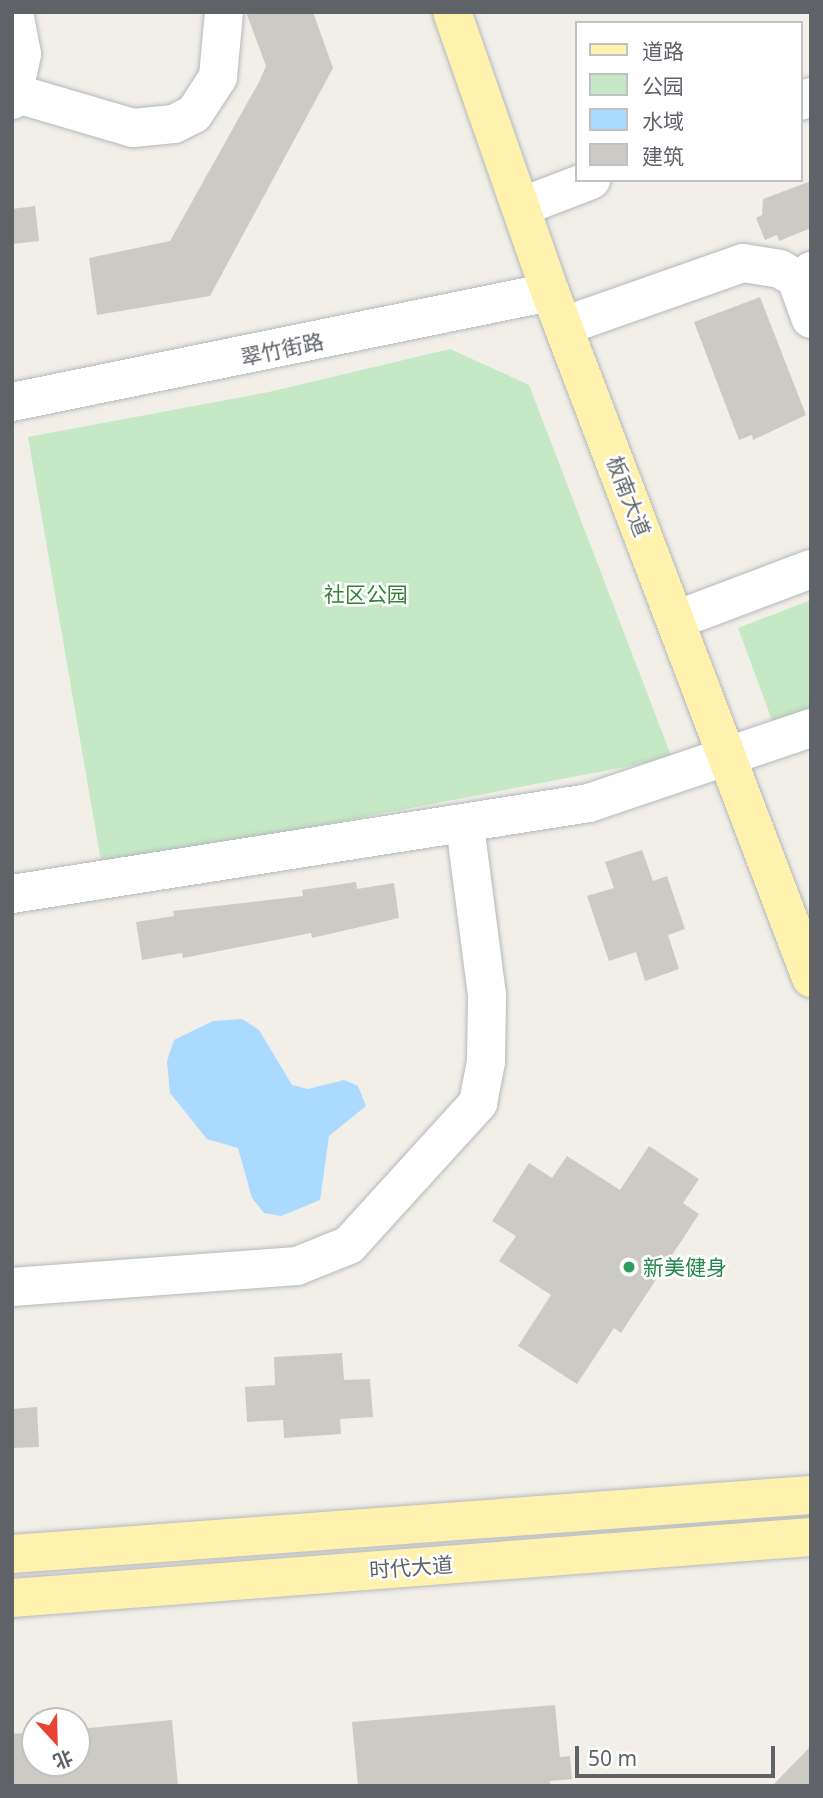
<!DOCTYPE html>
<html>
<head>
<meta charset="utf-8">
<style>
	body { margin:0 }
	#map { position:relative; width:823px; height:1798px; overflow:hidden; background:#f1efe8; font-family:"Noto Sans","Noto Sans SC",sans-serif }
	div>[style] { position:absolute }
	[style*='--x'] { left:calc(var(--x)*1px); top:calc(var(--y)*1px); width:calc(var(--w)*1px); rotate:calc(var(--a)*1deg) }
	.green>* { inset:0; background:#c5e8c5 }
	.water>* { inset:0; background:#aadaff }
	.building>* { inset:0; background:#cccac5 }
	.roads { filter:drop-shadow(0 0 2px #b5b8bc) drop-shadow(0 0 2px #b5b8bc) }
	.minor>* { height:38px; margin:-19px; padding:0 19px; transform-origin:19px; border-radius:19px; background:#fff }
	.major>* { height:38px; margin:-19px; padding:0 19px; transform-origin:19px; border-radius:19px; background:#fff2af }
	.dots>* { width:19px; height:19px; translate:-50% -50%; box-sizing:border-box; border:4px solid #fff; border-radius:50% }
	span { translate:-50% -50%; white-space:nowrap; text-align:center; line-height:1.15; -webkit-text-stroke:5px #fff; paint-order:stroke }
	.street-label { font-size:21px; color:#5f6368 }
	.park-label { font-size:21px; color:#348238 }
	.leisure-label { font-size:21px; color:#27864d }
	.left { translate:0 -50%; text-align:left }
	.frame { position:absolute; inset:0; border:14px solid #5f6368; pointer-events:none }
	.legend { position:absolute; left:575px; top:21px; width:228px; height:161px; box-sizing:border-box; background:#fff; border:2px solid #bfc1c3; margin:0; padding:9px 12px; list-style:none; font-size:21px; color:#5f6368 }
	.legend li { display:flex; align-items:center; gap:14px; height:35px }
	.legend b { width:35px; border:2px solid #bfc1c3 }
	.north { position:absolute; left:21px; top:1707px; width:70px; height:70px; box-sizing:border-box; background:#fff; border:2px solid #bfc1c3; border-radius:50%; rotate:158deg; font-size:19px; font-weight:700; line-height:28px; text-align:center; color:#5f6368 }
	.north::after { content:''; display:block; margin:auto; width:24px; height:32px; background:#ea4335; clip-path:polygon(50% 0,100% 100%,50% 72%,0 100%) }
	.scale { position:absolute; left:575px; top:1746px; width:200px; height:32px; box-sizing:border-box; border:4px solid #5f6368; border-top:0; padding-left:9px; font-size:21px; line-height:24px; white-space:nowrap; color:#5f6368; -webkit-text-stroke:5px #fff; paint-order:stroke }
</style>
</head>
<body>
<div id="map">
	<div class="green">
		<i style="clip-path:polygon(450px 349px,529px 385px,672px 758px,102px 867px,28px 437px,269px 392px)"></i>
		<i style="clip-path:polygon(811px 600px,811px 709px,773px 723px,738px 628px)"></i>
	</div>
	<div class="water">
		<i style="clip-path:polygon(242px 1019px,259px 1030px,292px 1085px,308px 1089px,344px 1080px,358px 1086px,366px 1106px,329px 1136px,320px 1200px,281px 1216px,264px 1213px,252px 1198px,238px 1148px,207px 1139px,170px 1093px,167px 1061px,174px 1040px,213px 1021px)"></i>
	</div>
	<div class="building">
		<i style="clip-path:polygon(246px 12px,313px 12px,333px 68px,210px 296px,97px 315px,89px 258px,170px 241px,259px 82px,266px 66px)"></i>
		<i style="clip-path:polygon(811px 181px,811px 228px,779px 241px,777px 235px,765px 240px,756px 218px,762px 215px,763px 199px)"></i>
		<i style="clip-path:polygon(35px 206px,39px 241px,12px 244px,12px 209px)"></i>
		<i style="clip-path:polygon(760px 297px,806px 415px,753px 440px,752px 435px,739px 440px,694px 322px)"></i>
		<i style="clip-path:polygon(642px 850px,653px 881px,667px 876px,685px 929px,668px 935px,679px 969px,645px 981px,636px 952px,609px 961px,587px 896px,614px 888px,605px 862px)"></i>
		<i style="clip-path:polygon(356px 882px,357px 889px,394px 883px,399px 918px,312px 938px,311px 933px,183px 958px,182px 953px,142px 960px,136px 922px,174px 916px,173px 911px,303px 896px,302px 890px)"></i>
		<i style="clip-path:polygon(649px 1146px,699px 1179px,683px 1203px,699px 1214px,621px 1333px,614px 1328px,577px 1384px,518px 1346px,551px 1295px,499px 1261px,516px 1236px,492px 1221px,529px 1163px,552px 1178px,567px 1156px,620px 1190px)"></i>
		<i style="clip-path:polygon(342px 1353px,344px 1380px,370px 1379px,373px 1417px,340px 1419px,341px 1434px,284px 1438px,283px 1420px,247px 1422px,245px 1387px,275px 1385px,274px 1357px)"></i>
		<i style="clip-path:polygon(37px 1407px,39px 1447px,12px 1448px,12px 1409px)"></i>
		<i style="clip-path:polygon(555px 1705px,560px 1757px,570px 1756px,572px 1779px,550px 1781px,551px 1786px,358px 1786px,352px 1722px)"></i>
		<i style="clip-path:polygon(172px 1720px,178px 1786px,12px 1786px,12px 1734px,35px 1732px,35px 1763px,83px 1763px,79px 1729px)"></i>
		<i style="clip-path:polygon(811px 1746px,811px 1786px,772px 1786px)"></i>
	</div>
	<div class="roads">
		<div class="minor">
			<i style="--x:14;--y:93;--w:124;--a:16.4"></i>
			<i style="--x:133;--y:128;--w:41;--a:-5.6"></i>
			<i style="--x:174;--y:124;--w:22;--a:-27"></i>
			<i style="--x:194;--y:114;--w:44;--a:-57"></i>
			<i style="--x:218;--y:77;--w:65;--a:-84.7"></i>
			<i style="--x:12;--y:100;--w:47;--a:-77.7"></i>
			<i style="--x:22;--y:54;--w:43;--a:-100.8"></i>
			<i style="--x:800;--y:101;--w:12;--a:-20"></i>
			<i style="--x:521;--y:207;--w:75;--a:-21.1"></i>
			<i style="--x:811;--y:271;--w:18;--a:135"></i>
			<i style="--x:798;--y:284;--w:37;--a:70"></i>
			<i style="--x:564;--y:326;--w:190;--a:-19.4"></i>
			<i style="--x:743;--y:263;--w:37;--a:9"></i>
			<i style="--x:780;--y:269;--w:21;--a:31"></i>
			<i style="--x:12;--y:402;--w:549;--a:-11.56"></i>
			<i style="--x:676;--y:620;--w:144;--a:-20.7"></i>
			<i style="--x:12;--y:894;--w:584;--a:-8.96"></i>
			<i style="--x:589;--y:803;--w:234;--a:-18.7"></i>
			<i style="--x:12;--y:1287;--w:286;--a:-4.2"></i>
			<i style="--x:297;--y:1266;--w:56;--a:-22"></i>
			<i style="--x:349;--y:1245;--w:192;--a:-47.7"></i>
			<i style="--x:478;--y:1103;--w:42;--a:-79"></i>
			<i style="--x:486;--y:1062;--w:67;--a:-89.1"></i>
			<i style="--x:487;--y:995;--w:171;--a:-97.4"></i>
		</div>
		<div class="major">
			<i style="--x:452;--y:12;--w:297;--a:70.7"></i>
			<i style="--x:550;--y:292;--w:734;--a:69.17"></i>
			<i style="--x:12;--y:1554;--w:801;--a:-4.22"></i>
			<i style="--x:12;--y:1598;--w:801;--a:-4.37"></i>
		</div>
	</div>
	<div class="dots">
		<i style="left:629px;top:1267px;background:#2e9e5b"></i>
	</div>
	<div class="street-label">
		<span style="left:282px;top:349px;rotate:-12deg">翠竹街路</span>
		<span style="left:629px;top:496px;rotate:69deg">板南大道</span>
		<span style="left:411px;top:1567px;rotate:-4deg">时代大道</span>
	</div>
	<div class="park-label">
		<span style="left:366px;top:594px">社区公园</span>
	</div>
	<div class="leisure-label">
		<span class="left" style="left:643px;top:1267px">新美健身</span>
	</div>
	<div class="frame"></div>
	<ul class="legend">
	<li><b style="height:9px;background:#fff2af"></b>道路</li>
	<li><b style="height:19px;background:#c5e8c5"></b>公园</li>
	<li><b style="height:19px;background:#aadaff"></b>水域</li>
	<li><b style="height:19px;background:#cccac5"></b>建筑</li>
	</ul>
	<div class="north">北</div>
	<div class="scale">50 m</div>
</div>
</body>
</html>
